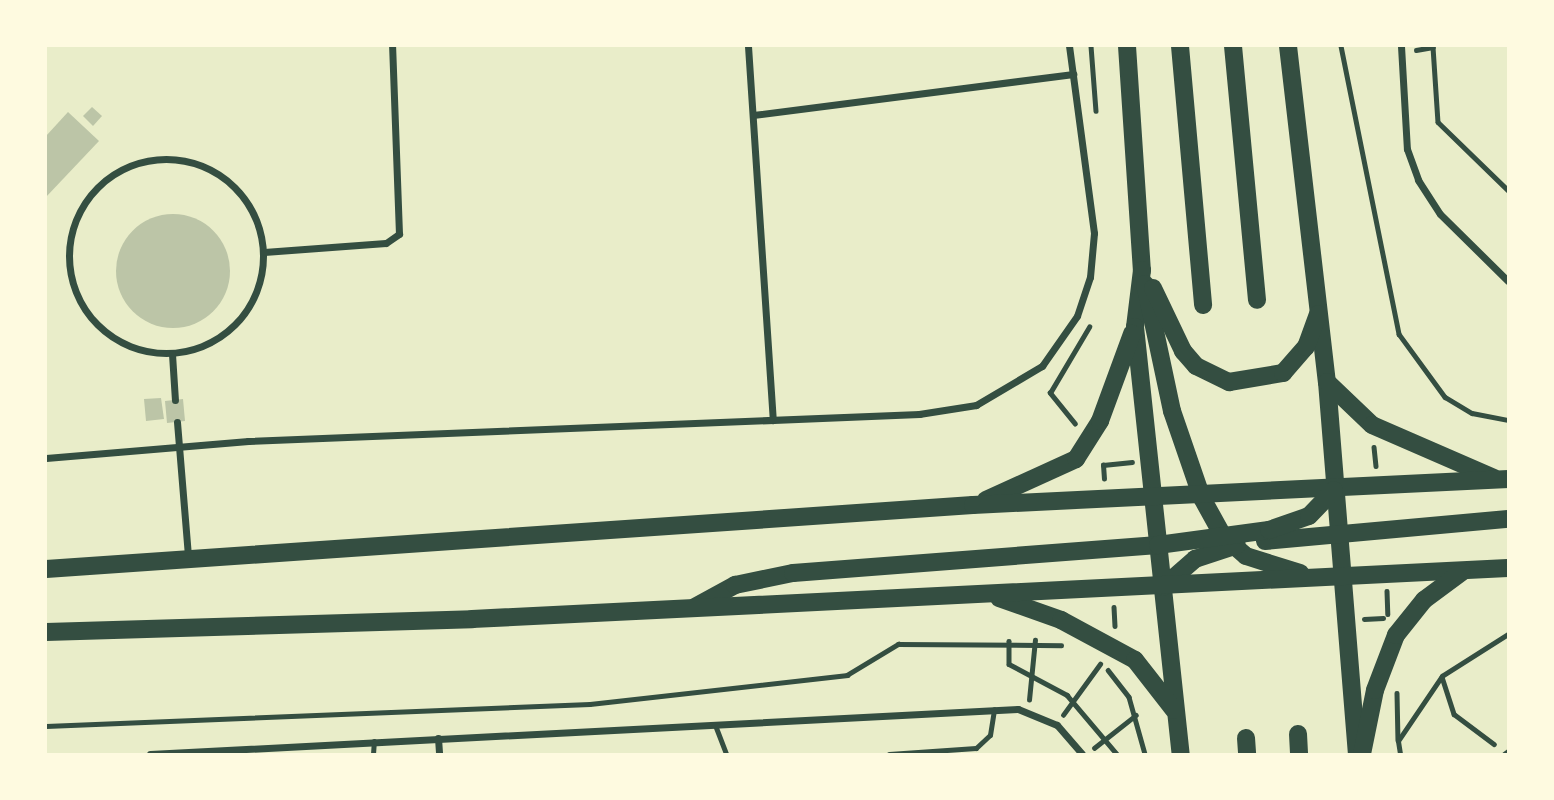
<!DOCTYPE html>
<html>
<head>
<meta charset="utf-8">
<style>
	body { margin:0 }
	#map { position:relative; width:1554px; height:800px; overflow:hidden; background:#e9edc9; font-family:"Open Sans",sans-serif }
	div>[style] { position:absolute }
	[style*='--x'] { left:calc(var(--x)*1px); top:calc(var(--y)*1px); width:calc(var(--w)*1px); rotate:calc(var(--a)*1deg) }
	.building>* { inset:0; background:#bcc5a7 }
	.round { border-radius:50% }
	.path>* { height:4.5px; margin:-2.25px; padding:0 2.25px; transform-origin:2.25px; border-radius:2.25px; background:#344e41 }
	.service>* { height:5px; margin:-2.5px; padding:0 2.5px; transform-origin:2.5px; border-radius:2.5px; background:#344e41 }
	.minor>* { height:7px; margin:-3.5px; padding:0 3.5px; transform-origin:3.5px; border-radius:3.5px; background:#344e41 }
	.minor>.ring { margin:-3.5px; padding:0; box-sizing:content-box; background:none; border:7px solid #344e41; border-radius:50% }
	.primary>* { height:18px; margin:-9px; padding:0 9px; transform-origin:9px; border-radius:9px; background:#344e41 }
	span { translate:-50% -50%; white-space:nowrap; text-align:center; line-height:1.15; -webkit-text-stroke:5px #fefae0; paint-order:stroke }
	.frame { position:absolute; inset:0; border:47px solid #fefae0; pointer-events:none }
</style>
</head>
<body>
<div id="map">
	<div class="building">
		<i style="clip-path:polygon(92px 107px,102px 116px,93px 126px,83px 116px)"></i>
		<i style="clip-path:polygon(68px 112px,99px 141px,46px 197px,46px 136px)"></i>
		<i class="round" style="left:116px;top:214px;width:114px;height:114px"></i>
		<i style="clip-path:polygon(161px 398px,164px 419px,146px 421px,144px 399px)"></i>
		<i style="clip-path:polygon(183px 399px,185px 421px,167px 423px,165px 401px)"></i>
	</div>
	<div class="path">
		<i style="--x:1091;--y:46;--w:65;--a:85.6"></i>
		<i style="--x:1341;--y:46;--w:294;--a:78.6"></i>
		<i style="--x:1399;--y:334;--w:78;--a:53.9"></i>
		<i style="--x:1445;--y:397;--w:31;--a:31"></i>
		<i style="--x:1472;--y:413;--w:37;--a:11"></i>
		<i style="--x:1416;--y:50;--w:17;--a:-10"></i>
		<i style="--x:1433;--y:47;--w:75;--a:86.2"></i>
		<i style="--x:1438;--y:122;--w:98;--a:44.2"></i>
		<i style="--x:1075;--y:424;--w:40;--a:-129"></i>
		<i style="--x:1050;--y:393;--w:77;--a:-59.4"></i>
		<i style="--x:1374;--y:447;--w:19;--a:84"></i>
		<i style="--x:1104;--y:479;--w:14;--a:-94"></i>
		<i style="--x:1103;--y:465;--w:29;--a:-6"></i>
		<i style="--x:1387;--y:591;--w:23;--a:88"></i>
		<i style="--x:1114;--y:607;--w:19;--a:87"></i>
		<i style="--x:1364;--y:619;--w:19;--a:-3"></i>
		<i style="--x:1009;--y:641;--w:23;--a:90"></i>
		<i style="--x:1009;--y:664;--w:66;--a:28.1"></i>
		<i style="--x:1067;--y:695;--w:77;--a:49.7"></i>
		<i style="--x:1108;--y:670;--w:34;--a:52"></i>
		<i style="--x:1129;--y:697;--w:59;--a:74.3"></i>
		<i style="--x:1442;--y:677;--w:39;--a:72"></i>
		<i style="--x:1454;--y:714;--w:50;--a:36.9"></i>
		<i style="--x:1397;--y:693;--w:47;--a:88.8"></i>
		<i style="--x:1029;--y:700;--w:60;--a:-84.3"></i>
		<i style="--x:1063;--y:715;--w:63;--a:-54"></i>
		<i style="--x:46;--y:726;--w:544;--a:-2.32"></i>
		<i style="--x:590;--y:704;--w:259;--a:-6.4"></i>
		<i style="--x:847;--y:675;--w:60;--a:-31.3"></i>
		<i style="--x:898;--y:644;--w:163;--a:0.4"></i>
		<i style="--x:1094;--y:748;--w:53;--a:-38.2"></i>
		<i style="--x:1400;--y:754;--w:13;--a:-99"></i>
		<i style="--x:1398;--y:741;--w:78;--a:-55.9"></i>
		<i style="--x:1442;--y:676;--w:78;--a:-32.5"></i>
	</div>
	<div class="service">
		<i style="--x:715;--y:725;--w:31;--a:69"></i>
		<i style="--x:373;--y:754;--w:13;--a:-86"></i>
		<i style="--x:889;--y:754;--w:87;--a:-3.9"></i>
		<i style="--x:976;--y:748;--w:19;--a:-43"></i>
		<i style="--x:990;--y:735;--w:26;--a:-81"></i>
		<i style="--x:1504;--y:754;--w:5;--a:-37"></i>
	</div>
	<div class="minor">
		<i style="--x:748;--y:46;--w:375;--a:86.2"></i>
		<i style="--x:1401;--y:46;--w:103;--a:86.7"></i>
		<i style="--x:1407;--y:149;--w:33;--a:70"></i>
		<i style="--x:1418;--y:180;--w:40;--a:57.1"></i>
		<i style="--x:1440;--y:214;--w:95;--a:44.6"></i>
		<i style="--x:753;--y:115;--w:323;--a:-7.3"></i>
		<i class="ring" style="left:69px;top:159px;width:187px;height:187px"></i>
		<i style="--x:264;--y:252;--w:122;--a:-4.2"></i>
		<i style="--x:386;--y:243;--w:16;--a:-35"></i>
		<i style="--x:399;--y:234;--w:188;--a:-92.1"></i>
		<i style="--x:172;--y:354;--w:46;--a:86.3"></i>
		<i style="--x:177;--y:422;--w:135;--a:85.3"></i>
		<i style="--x:46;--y:458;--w:203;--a:-4.8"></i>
		<i style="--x:248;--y:441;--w:672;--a:-2.3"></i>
		<i style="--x:919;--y:414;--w:58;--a:-9"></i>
		<i style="--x:976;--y:405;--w:77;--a:-30.6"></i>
		<i style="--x:1042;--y:366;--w:61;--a:-55"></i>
		<i style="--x:1077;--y:316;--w:41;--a:-71.6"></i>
		<i style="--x:1090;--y:277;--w:44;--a:-84.8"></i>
		<i style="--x:1094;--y:233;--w:189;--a:-97.6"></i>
		<i style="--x:438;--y:738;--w:16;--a:86"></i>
		<i style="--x:150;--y:754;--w:869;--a:-2.97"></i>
		<i style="--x:1018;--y:709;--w:42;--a:22.3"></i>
		<i style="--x:1057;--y:725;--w:38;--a:49"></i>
	</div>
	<div class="primary">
		<i style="--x:1127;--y:46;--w:225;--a:86.2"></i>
		<i style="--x:1142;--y:270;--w:57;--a:97"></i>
		<i style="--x:1135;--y:327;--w:429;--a:83.9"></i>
		<i style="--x:1180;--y:46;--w:260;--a:84.9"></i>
		<i style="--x:1233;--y:46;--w:255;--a:84.6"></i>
		<i style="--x:1288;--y:46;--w:338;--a:83.4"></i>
		<i style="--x:1327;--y:382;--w:373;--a:85.4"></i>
		<i style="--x:1145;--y:284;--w:130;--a:78"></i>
		<i style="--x:1172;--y:411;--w:92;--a:71"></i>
		<i style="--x:1202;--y:498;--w:43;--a:61.1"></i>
		<i style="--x:1223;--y:536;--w:30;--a:41"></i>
		<i style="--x:1246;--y:556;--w:57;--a:17.5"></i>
		<i style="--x:1153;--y:288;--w:70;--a:64.5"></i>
		<i style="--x:1183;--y:351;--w:20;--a:49"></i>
		<i style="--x:1196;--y:366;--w:37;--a:26"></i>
		<i style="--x:1229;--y:382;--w:55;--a:-9.5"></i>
		<i style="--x:1283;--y:373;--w:35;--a:-49"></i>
		<i style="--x:1306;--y:347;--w:35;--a:-70"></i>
		<i style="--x:1327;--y:382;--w:62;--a:43.7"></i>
		<i style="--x:1372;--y:425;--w:133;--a:23.5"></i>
		<i style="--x:986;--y:500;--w:99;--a:-24.5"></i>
		<i style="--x:1076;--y:459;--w:45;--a:-57.7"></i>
		<i style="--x:1100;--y:421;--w:93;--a:-69.8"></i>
		<i style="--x:1265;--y:541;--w:244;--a:-5.2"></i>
		<i style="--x:46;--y:569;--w:929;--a:-3.95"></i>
		<i style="--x:973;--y:505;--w:536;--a:-2.78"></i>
		<i style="--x:1163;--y:587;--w:43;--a:-41.2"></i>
		<i style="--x:1195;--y:559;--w:44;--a:-18.4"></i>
		<i style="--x:999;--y:598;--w:66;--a:19.5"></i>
		<i style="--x:1061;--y:620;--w:84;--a:28.4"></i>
		<i style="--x:1135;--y:660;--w:63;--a:52"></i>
		<i style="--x:695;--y:607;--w:46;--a:-28.8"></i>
		<i style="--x:735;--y:585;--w:59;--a:-11.7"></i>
		<i style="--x:793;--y:573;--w:366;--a:-4.4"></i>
		<i style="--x:1158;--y:545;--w:112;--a:-7.7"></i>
		<i style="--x:1269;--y:530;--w:42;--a:-19.3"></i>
		<i style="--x:1309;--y:516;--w:36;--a:-46"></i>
		<i style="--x:46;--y:632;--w:426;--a:-1.7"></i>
		<i style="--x:472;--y:619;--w:1037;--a:-2.82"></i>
		<i style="--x:1298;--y:734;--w:20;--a:87"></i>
		<i style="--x:1246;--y:738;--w:16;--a:86"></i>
		<i style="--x:1362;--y:754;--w:65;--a:-78.5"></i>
		<i style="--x:1375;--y:690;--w:59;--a:-69.1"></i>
		<i style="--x:1396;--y:635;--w:45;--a:-51.3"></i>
		<i style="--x:1424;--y:600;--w:47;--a:-36.4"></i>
	</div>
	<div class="frame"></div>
</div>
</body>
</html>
